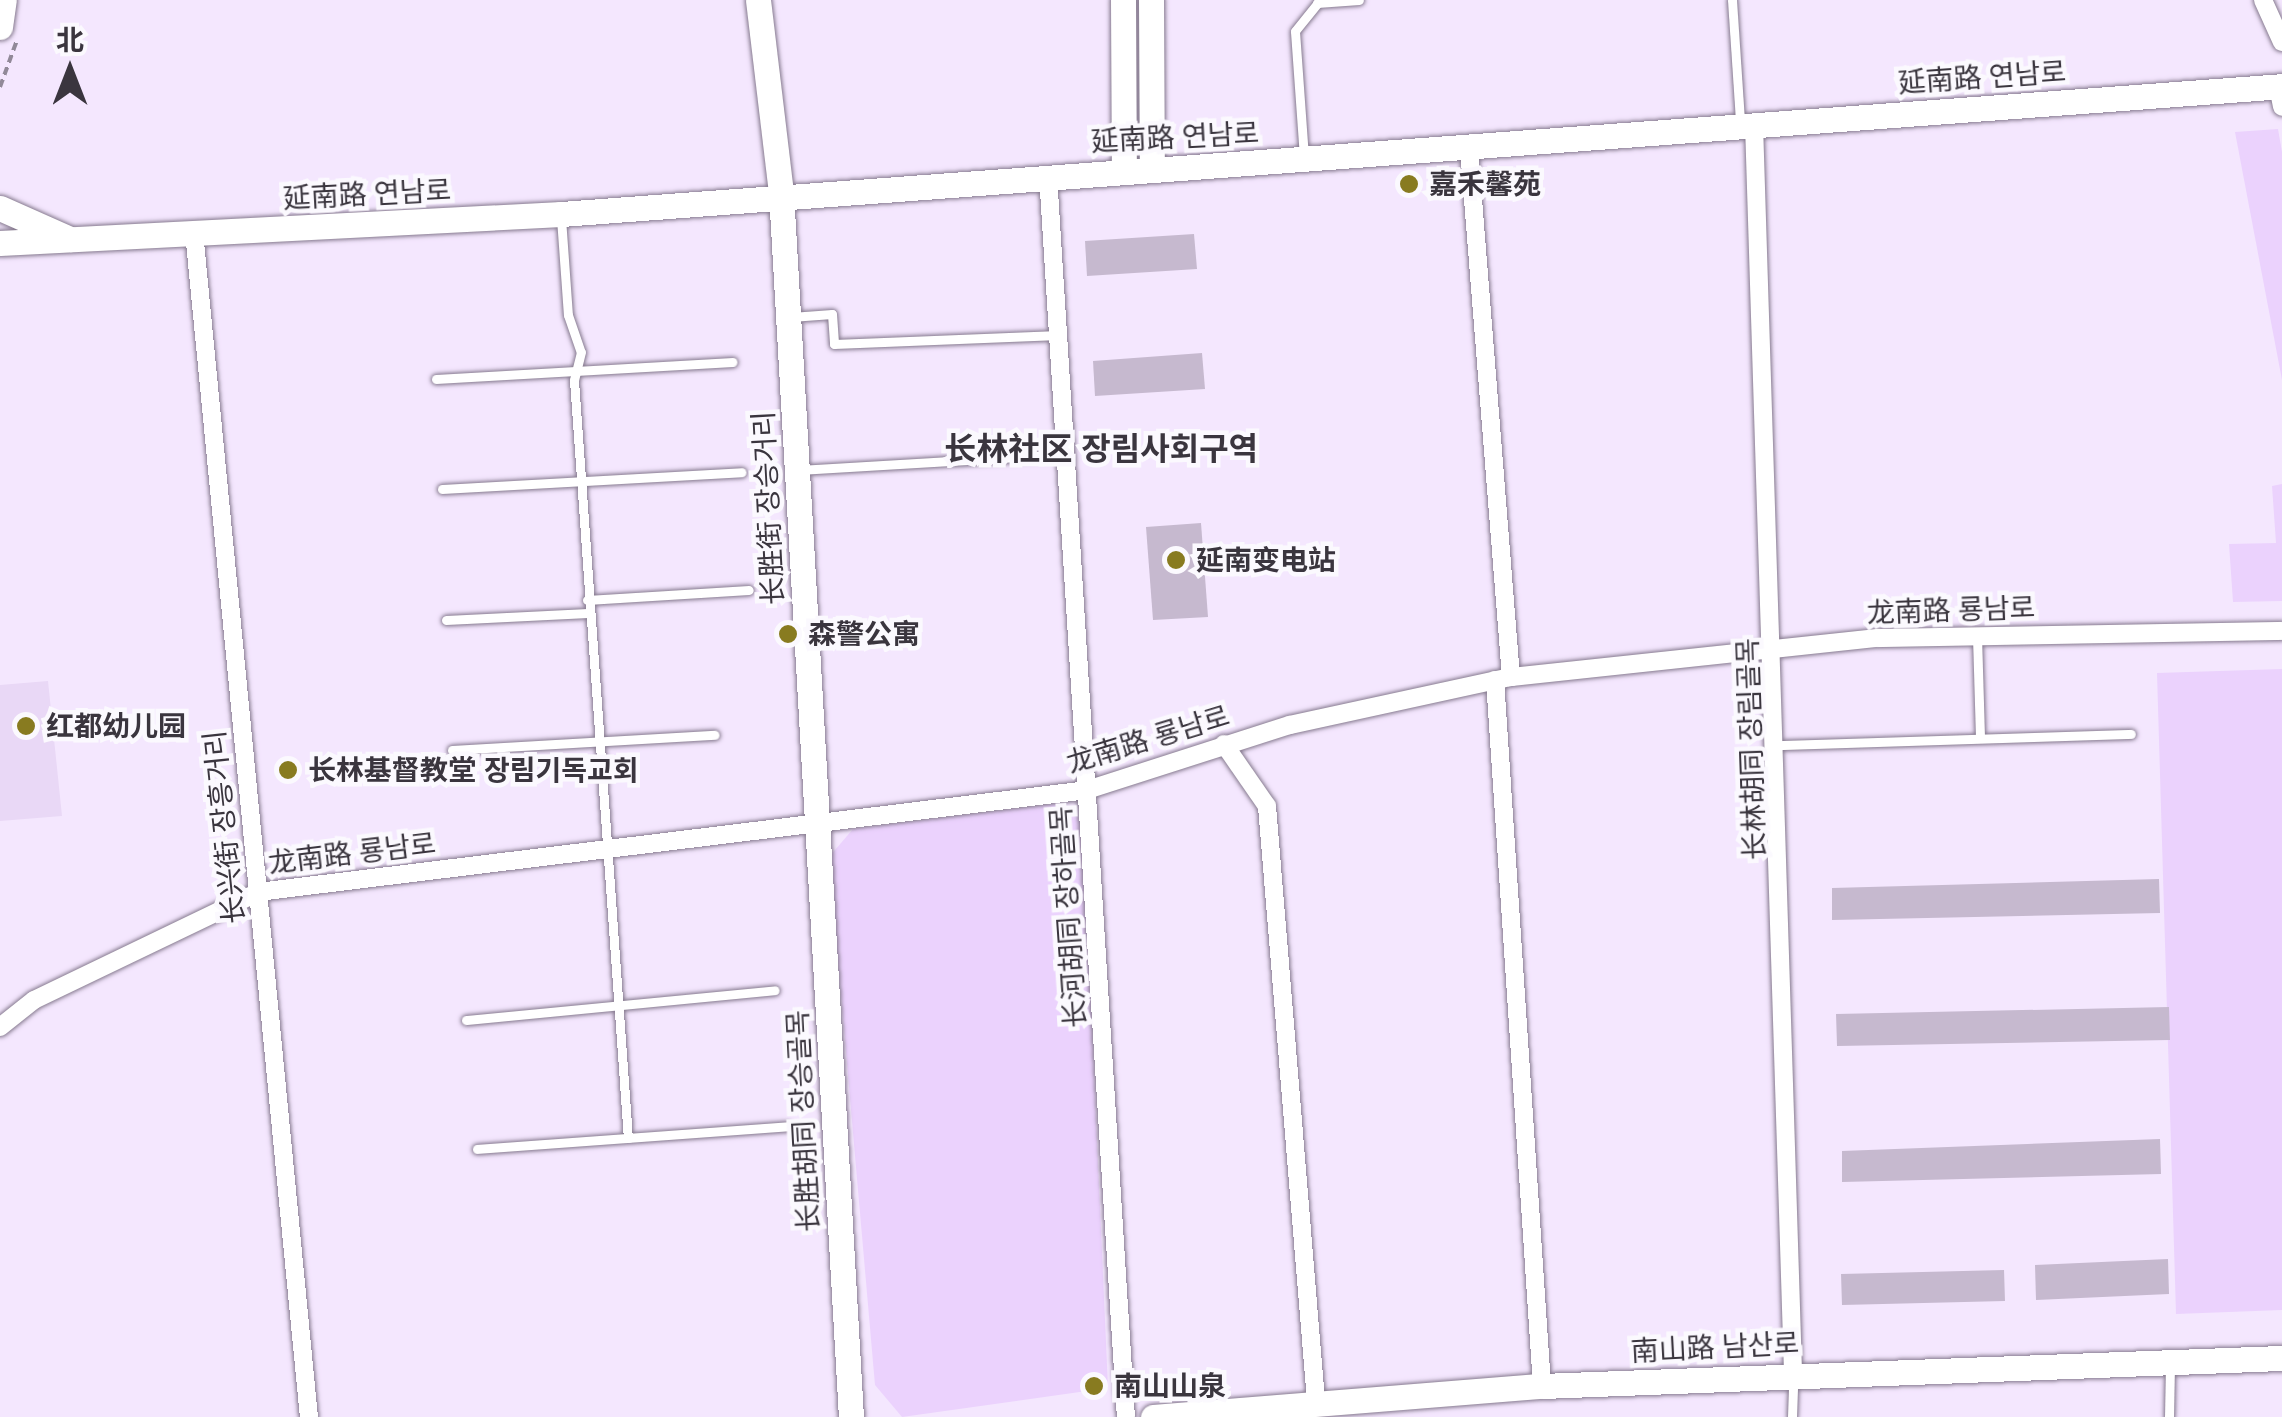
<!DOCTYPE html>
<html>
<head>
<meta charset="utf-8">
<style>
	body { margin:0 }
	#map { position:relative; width:2282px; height:1417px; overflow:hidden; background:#f4e7fe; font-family:Montserrat,"Noto Sans SC","Noto Sans KR",sans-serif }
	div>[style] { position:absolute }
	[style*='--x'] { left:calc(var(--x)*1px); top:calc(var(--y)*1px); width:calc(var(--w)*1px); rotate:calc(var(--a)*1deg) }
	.built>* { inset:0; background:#e9d8f6 }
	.green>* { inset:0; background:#ebd2fd }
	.building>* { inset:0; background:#c6b9cf }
	.path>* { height:4px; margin-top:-2px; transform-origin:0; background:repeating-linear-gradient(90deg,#918998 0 8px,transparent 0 13px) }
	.roads { filter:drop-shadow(0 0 2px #867a8f) drop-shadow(0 0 2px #867a8f) }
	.lane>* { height:9px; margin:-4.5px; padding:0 4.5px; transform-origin:4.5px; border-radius:4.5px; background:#fff }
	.street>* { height:18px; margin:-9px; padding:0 9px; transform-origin:9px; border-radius:9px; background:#fff }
	.secondary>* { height:25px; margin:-12.5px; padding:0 12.5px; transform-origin:12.5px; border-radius:12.5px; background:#fff }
	.dots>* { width:28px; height:28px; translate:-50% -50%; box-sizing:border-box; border:5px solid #fbf9fe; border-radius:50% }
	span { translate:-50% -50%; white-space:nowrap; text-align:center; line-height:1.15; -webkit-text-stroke:9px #fbf9fe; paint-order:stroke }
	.street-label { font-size:28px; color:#3a353e }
	.poi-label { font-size:28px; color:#3a353e; font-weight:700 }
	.left { translate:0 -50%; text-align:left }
	.quarter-label { font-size:32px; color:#3a353e; font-weight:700 }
	.north { position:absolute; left:20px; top:20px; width:100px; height:100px; -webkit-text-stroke:8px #fbf9fe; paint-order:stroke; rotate:0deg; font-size:28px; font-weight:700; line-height:40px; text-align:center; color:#3a353e }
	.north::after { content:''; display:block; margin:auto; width:35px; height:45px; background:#3a353e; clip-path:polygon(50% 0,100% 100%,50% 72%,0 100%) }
</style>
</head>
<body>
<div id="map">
	<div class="built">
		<i style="clip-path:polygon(48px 681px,62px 816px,0 821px,0 685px)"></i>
	</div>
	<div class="green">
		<i style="clip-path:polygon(2278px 129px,2282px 152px,2282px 380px,2235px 132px)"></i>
		<i style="clip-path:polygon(2282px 484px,2282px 601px,2233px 602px,2229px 544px,2276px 543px,2272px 486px)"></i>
		<i style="clip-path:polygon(2282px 669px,2282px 1310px,2176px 1314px,2157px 673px)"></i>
		<i style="clip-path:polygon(1063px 803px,1083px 822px,1108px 1388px,902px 1417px,875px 1385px,829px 857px,853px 829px)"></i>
	</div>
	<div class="building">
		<i style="clip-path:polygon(1194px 234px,1197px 269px,1087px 276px,1085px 241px)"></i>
		<i style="clip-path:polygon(1202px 353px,1205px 389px,1095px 396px,1093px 361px)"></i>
		<i style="clip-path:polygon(1201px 523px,1208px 617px,1153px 620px,1146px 527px)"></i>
		<i style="clip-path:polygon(2159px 879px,2160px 913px,1832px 920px,1832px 888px)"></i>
		<i style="clip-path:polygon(2169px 1007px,2170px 1040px,1837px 1046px,1836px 1014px)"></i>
		<i style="clip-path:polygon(2160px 1139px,2161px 1174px,1842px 1182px,1842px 1151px)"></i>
		<i style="clip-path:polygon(2168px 1259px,2169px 1294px,2036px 1300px,2035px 1265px)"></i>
		<i style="clip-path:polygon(2004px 1270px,2005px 1301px,1842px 1305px,1841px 1274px)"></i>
	</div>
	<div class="path">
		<i style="--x:0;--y:87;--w:50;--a:-70.1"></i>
	</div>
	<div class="roads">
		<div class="lane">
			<i style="--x:1732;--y:0;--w:122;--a:86.2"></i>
			<i style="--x:1317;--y:3;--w:42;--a:-4.1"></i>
			<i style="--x:1304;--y:157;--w:126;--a:-94.1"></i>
			<i style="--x:1295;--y:31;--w:40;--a:-51"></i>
			<i style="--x:561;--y:218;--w:97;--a:85.9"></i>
			<i style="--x:568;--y:315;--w:39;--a:71"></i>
			<i style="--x:581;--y:352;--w:29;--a:104"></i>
			<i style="--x:574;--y:380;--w:760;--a:85.93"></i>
			<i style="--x:791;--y:317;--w:41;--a:-4.2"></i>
			<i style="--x:832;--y:314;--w:30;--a:86"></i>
			<i style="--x:834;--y:344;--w:225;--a:-2.3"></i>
			<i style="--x:436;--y:379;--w:297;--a:-3.3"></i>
			<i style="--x:799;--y:470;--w:269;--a:-3.4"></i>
			<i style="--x:442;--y:489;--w:300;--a:-3.2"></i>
			<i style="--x:587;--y:600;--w:162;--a:-3.5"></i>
			<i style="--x:446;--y:620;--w:142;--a:-2.8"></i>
			<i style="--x:1977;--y:636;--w:102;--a:88.3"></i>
			<i style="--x:1780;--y:745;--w:351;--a:-1.8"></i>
			<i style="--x:452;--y:750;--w:263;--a:-3.3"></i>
			<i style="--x:466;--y:1020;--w:310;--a:-5.5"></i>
			<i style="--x:477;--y:1149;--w:311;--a:-4.2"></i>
			<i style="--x:1792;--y:1417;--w:37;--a:-88"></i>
			<i style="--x:2169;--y:1417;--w:51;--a:-88.9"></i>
		</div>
		<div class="street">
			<i style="--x:2263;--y:0;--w:46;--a:65.7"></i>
			<i style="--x:2278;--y:86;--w:21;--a:79"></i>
			<i style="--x:1754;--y:124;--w:1250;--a:88.21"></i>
			<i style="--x:1469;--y:149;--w:530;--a:85.45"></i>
			<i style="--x:1048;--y:175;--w:1244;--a:86.41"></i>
			<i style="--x:194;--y:232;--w:1191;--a:84.46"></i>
			<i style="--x:1495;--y:680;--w:708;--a:86.19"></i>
			<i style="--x:1224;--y:744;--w:75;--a:55.3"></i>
			<i style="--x:1267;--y:806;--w:597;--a:85.29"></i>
			<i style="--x:0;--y:1027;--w:43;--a:-38.5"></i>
			<i style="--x:34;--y:1000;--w:249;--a:-25.7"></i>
			<i style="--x:258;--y:892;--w:835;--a:-7.01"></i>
			<i style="--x:1087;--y:790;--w:213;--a:-17.8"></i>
			<i style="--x:1290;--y:725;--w:226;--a:-12.3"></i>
			<i style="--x:1511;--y:677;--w:369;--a:-6.1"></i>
			<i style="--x:1878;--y:638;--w:404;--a:-1"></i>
		</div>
		<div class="secondary">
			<i style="--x:758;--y:0;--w:193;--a:83.2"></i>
			<i style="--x:781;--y:192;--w:1227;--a:86.73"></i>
			<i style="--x:1123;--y:0;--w:171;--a:89.7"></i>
			<i style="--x:1151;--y:0;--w:170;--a:89.7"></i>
			<i style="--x:0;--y:27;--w:27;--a:-82"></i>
			<i style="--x:0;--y:208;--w:77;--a:23.9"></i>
			<i style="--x:0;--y:243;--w:562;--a:-2.96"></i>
			<i style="--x:561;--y:214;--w:1726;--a:-4.25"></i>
			<i style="--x:1153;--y:1417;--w:390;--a:-4.6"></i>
			<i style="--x:1542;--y:1386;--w:741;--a:-2.17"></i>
		</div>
	</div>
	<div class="dots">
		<i style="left:1409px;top:184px;background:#887b20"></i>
		<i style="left:1176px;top:560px;background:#887b20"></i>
		<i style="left:788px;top:634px;background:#887b20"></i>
		<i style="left:26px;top:726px;background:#887b20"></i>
		<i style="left:288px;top:770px;background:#887b20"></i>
		<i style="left:1094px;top:1386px;background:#887b20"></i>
	</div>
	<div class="street-label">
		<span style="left:1982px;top:77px;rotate:-4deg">延南路 연남로</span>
		<span style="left:1175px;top:137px;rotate:-3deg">延南路 연남로</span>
		<span style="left:367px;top:194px;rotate:-3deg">延南路 연남로</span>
		<span style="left:768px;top:508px;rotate:-93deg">长胜街 장승거리</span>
		<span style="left:1951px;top:610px;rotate:-2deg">龙南路 룡남로</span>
		<span style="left:1148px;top:739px;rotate:-17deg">龙南路 룡남로</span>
		<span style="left:1751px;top:749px;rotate:-92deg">长林胡同 장림골목</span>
		<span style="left:224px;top:827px;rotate:-96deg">长兴街 장흥거리</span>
		<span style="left:352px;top:853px;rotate:-7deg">龙南路 룡남로</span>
		<span style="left:1068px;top:917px;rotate:-94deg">长河胡同 장하골목</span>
		<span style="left:803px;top:1121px;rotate:-93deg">长胜胡同 장승골목</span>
		<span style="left:1715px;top:1347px;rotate:-3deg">南山路 남산로</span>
	</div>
	<div class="poi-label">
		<span class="left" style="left:1429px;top:184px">嘉禾馨苑</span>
		<span class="left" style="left:1196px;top:560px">延南变电站</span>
		<span class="left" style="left:808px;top:634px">森警公寓</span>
		<span class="left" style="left:46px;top:726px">红都幼儿园</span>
		<span class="left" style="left:308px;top:770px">长林基督教堂 장림기독교회</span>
		<span class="left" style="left:1114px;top:1386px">南山山泉</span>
	</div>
	<div class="quarter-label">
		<span style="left:1101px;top:449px">长林社区 장림사회구역</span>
	</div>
	<div class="north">北</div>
</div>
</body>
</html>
